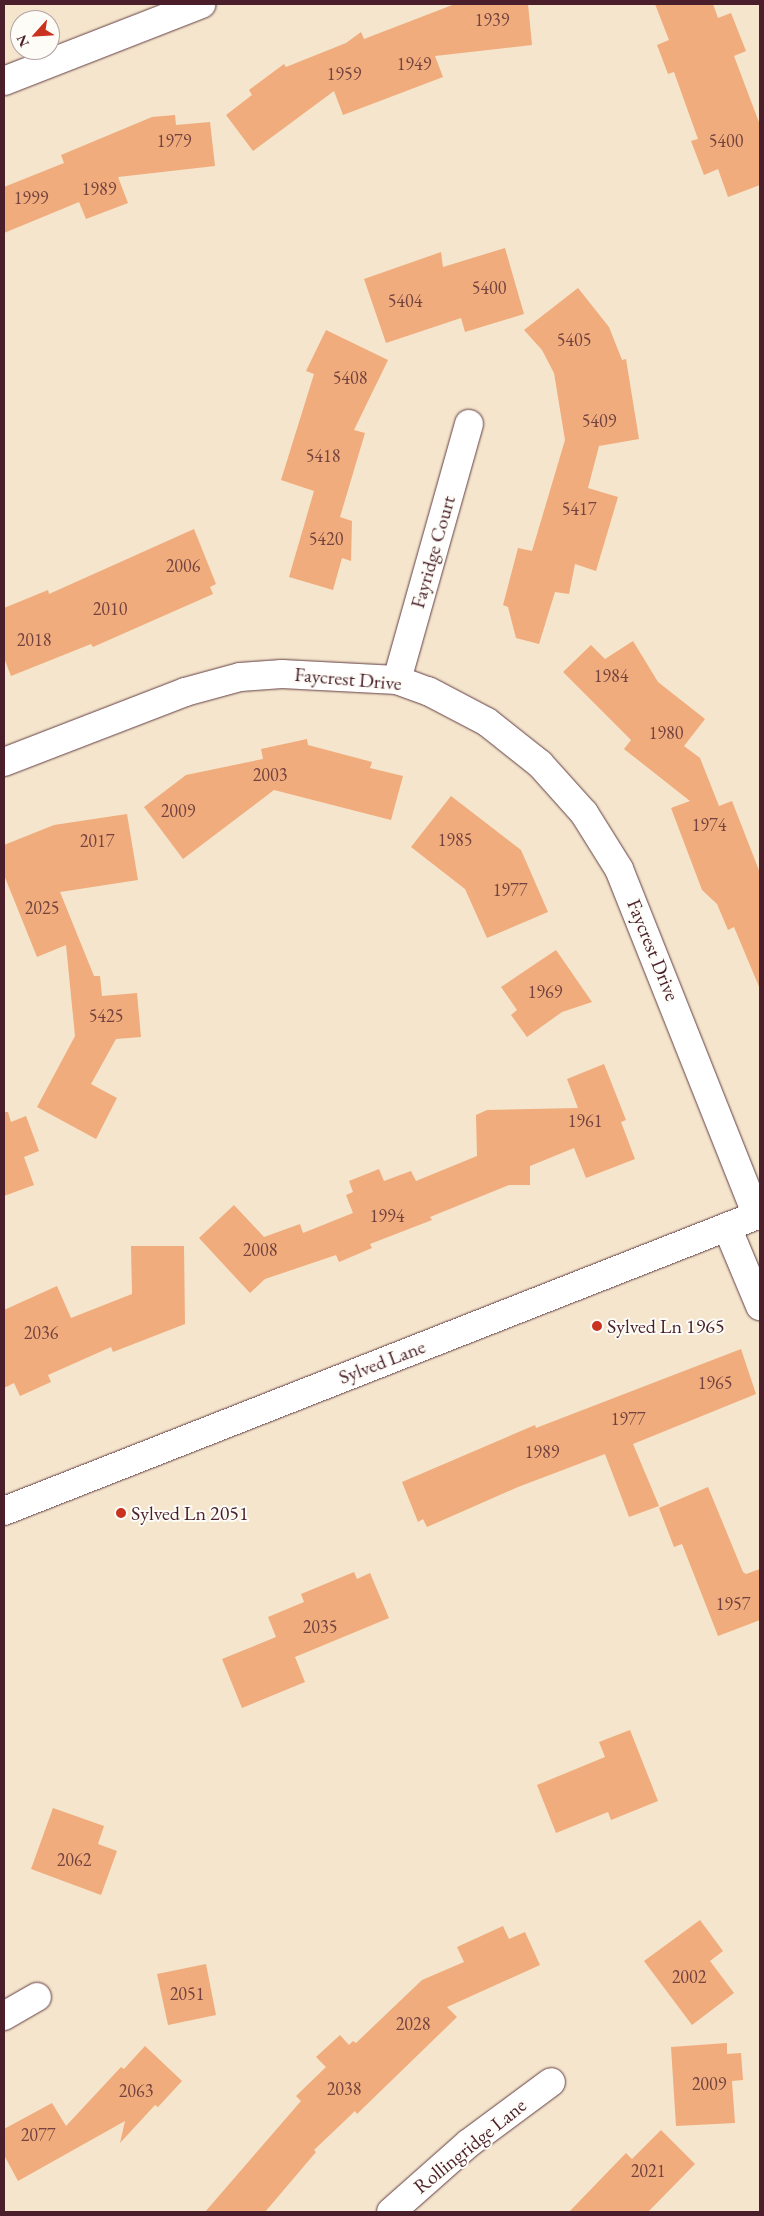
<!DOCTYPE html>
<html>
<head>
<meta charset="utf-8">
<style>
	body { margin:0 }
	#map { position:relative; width:764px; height:2216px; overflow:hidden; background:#f4e5cc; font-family:"EB Garamond",serif }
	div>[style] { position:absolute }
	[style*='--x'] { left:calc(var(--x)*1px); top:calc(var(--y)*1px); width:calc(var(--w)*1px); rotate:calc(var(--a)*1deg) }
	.building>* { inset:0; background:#f0ac7c }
	.roads { filter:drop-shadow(0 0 1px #643d43) drop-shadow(0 0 1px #643d43) }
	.minor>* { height:28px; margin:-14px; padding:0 14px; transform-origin:14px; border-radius:14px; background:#fff }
	.dots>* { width:14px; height:14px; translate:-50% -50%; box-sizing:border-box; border:2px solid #fdfcf7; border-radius:50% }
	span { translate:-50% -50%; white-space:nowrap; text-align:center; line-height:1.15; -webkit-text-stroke:4px #fdfcf7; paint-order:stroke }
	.number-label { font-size:18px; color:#74423f }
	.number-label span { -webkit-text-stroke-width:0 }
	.street-label { font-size:20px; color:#4a1f2b }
	.poi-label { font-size:20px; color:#4a1f2b }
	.left { translate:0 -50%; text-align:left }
	.frame { position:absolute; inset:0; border:5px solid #4a1f2b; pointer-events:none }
	.north { position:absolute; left:10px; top:10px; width:50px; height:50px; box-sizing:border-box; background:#fdfcf7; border:1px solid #b5a4a5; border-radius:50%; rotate:244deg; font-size:14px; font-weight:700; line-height:20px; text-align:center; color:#4a1f2b }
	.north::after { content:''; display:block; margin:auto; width:18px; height:22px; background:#c8321e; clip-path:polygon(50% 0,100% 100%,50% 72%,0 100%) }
</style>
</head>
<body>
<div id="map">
	<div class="building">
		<i style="clip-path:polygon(455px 4px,528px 4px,532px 45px,435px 56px,443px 77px,343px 115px,334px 91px,253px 151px,226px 115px,252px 95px,249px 90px,284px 64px,286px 67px,346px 43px,361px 32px,364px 39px)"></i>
		<i style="clip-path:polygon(655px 4px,713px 4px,718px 18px,731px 13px,746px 51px,734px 56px,760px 125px,760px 185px,728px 197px,718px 169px,704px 175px,691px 141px,698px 139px,674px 72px,668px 74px,657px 45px,669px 40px)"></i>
		<i style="clip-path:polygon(175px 115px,176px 125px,210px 122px,215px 166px,118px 177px,128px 203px,86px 219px,79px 202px,4px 233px,4px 187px,64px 163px,61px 155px,152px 117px)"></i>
		<i style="clip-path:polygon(505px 248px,524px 314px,465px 332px,461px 318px,386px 343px,364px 279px,441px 252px,443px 267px)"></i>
		<i style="clip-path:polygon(578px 288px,609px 327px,622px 360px,626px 359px,639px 439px,599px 446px,588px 488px,618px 497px,596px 571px,575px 564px,569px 594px,555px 592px,539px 644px,516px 638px,508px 607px,503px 605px,518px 548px,532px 551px,565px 440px,554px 373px,542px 350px,524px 330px)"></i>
		<i style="clip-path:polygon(326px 330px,388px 360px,354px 430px,365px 433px,340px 517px,352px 521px,351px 561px,342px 558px,333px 590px,289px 577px,314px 491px,281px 480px,314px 374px,306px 371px)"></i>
		<i style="clip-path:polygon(194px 529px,216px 584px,210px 587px,213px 594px,93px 647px,91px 644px,11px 676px,4px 658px,4px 608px,48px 590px,49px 594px)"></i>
		<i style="clip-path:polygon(633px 641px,658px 682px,705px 719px,684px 746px,700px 758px,719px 806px,732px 801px,760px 873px,760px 989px,734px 927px,728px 930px,717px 904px,702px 890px,671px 808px,690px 801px,624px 749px,631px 740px,563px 672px,591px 645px,605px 659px)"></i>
		<i style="clip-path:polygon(307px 739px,308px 745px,372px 762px,370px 768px,403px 776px,391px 820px,274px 790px,183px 859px,144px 807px,186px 775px,263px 759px,261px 749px)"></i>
		<i style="clip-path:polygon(451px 796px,521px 850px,548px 912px,487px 938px,465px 889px,411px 847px)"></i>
		<i style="clip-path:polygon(127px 814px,138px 880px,60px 892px,94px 976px,100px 976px,102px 996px,137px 993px,141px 1037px,116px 1039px,91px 1084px,117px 1098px,96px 1139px,37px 1107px,75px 1036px,66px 945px,37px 957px,4px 875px,4px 845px,54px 825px)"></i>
		<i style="clip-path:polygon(556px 950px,592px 1002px,562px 1012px,527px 1037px,511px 1015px,517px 1010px,501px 987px)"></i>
		<i style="clip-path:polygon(604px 1064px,626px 1120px,621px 1122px,635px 1159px,586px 1178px,574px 1148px,530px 1166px,530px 1185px,509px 1185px,430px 1217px,432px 1220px,370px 1244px,372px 1248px,339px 1262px,336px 1255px,265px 1279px,250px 1293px,199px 1238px,234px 1205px,264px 1237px,300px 1224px,303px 1233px,353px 1213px,346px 1195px,353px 1192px,349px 1181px,379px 1169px,384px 1181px,411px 1171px,416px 1181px,477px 1156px,476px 1115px,487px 1110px,578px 1108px,567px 1079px)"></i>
		<i style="clip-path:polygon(4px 1112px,8px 1112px,11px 1122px,26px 1116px,39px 1151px,24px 1157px,34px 1185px,4px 1196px)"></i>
		<i style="clip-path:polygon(131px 1246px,184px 1246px,185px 1324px,113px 1352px,111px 1347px,48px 1375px,51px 1382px,20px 1396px,14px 1383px,4px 1388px,4px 1310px,57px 1286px,71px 1318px,132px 1294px)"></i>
		<i style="clip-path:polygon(741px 1349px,756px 1394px,633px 1444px,659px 1506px,629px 1517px,605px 1454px,518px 1487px,427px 1527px,423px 1519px,418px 1522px,402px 1482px,535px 1425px,536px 1428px)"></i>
		<i style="clip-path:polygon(708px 1487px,743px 1572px,746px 1574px,760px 1569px,760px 1620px,718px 1636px,682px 1544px,674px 1547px,659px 1508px)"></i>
		<i style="clip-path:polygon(354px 1572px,357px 1579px,370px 1573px,389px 1618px,295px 1657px,305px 1682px,242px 1708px,222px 1659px,276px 1637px,268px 1617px,304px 1602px,301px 1594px)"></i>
		<i style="clip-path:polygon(630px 1730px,658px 1801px,611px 1820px,608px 1812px,556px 1833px,537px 1785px,605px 1757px,599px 1742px)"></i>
		<i style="clip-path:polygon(53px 1808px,104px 1826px,98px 1844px,117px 1851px,101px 1895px,31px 1869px)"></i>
		<i style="clip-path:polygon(700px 1920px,723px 1951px,710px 1961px,734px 1993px,692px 2025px,644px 1961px)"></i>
		<i style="clip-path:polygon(503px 1926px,509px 1939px,525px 1932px,540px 1965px,447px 2007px,457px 2017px,357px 2114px,355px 2111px,314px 2150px,316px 2152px,265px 2212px,205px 2212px,301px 2101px,296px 2096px,326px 2067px,316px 2057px,340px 2035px,349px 2045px,353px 2041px,356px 2043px,422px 1980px,464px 1962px,457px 1947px)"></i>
		<i style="clip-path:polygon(206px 1964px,216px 2015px,168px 2025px,157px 1974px)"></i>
		<i style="clip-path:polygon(727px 2043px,727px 2054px,741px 2053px,743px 2080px,732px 2081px,735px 2123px,676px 2126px,671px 2047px)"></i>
		<i style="clip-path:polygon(145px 2046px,182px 2081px,158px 2107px,155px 2105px,120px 2143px,125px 2121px,18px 2181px,4px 2155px,4px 2129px,52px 2103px,66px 2126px,121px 2067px,124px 2069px)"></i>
		<i style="clip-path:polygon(661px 2130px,695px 2164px,648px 2212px,569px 2212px,626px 2153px,632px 2159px)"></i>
	</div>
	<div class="roads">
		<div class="minor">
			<i style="--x:4;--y:81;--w:212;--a:-21.3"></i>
			<i style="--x:397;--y:680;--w:266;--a:-74.3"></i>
			<i style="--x:4;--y:762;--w:194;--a:-21.1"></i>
			<i style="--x:185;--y:692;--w:57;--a:-15.3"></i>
			<i style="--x:240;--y:677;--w:42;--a:-4.1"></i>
			<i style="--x:282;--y:674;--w:115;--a:3"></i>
			<i style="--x:397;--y:680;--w:33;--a:20"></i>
			<i style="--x:428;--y:691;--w:67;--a:27.7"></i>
			<i style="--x:487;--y:722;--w:68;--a:38.4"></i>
			<i style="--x:540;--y:764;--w:66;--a:48.1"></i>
			<i style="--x:584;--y:813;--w:66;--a:58"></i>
			<i style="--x:619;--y:869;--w:373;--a:68.3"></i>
			<i style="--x:727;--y:1227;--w:86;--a:67.3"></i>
			<i style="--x:4;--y:1511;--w:812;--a:-21.45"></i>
			<i style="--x:4;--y:2016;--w:38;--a:-30"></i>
			<i style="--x:391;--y:2212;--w:104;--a:-41.5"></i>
			<i style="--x:469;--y:2143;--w:102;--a:-36.6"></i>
		</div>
	</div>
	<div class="dots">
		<i style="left:597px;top:1326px;background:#c8321e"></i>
		<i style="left:121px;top:1513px;background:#c8321e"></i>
	</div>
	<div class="number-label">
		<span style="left:492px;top:20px">1939</span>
		<span style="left:414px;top:64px">1949</span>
		<span style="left:344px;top:74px">1959</span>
		<span style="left:174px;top:141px">1979</span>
		<span style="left:726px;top:141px">5400</span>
		<span style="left:99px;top:189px">1989</span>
		<span style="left:31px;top:198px">1999</span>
		<span style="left:489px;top:288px">5400</span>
		<span style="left:405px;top:301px">5404</span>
		<span style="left:574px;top:340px">5405</span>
		<span style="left:350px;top:378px">5408</span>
		<span style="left:599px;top:421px">5409</span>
		<span style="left:323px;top:456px">5418</span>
		<span style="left:579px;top:509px">5417</span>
		<span style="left:326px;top:539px">5420</span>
		<span style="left:183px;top:566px">2006</span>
		<span style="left:110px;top:609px">2010</span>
		<span style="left:34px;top:640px">2018</span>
		<span style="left:611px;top:676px">1984</span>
		<span style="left:666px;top:733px">1980</span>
		<span style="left:270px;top:775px">2003</span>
		<span style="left:178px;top:811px">2009</span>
		<span style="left:709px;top:825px">1974</span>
		<span style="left:455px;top:840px">1985</span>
		<span style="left:97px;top:841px">2017</span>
		<span style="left:510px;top:890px">1977</span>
		<span style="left:42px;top:908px">2025</span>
		<span style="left:545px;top:992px">1969</span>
		<span style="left:106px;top:1016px">5425</span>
		<span style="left:585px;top:1121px">1961</span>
		<span style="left:387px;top:1216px">1994</span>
		<span style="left:260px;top:1250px">2008</span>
		<span style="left:41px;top:1333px">2036</span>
		<span style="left:715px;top:1383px">1965</span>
		<span style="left:628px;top:1419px">1977</span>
		<span style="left:542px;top:1452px">1989</span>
		<span style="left:733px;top:1604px">1957</span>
		<span style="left:320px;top:1627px">2035</span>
		<span style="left:74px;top:1860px">2062</span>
		<span style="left:689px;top:1977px">2002</span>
		<span style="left:187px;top:1994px">2051</span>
		<span style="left:413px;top:2024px">2028</span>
		<span style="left:709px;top:2084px">2009</span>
		<span style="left:344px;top:2089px">2038</span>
		<span style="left:136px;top:2091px">2063</span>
		<span style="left:38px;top:2135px">2077</span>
		<span style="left:648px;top:2171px">2021</span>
	</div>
	<div class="street-label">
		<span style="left:433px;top:552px;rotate:-74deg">Fayridge Court</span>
		<span style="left:348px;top:679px;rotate:5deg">Faycrest Drive</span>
		<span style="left:653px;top:950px;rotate:68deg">Faycrest Drive</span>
		<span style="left:382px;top:1362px;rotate:-21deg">Sylved Lane</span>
		<span style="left:470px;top:2146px;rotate:-39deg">Rollingridge Lane</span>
	</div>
	<div class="poi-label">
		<span class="left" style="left:607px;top:1326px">Sylved Ln 1965</span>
		<span class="left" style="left:131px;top:1513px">Sylved Ln 2051</span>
	</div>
	<div class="frame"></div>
	<div class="north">N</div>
</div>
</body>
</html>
